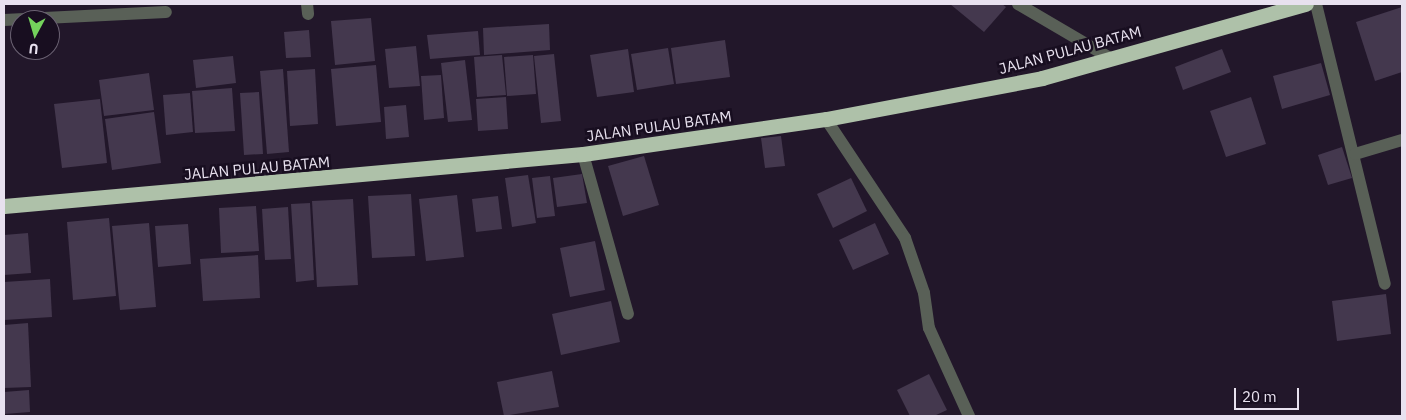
<!DOCTYPE html>
<html>
<head>
<meta charset="utf-8">
<style>
	body { margin:0 }
	#map { position:relative; width:1406px; height:420px; overflow:hidden; background:#22172a; font-family:"IBM Plex Sans",sans-serif }
	div>[style] { position:absolute }
	[style*='--x'] { left:calc(var(--x)*1px); top:calc(var(--y)*1px); width:calc(var(--w)*1px); rotate:calc(var(--a)*1deg) }
	.building>* { inset:0; background:#44384e }
	.minor>* { height:12px; margin:-6px; padding:0 6px; transform-origin:6px; border-radius:6px; background:#596057 }
	.highway>* { height:15px; margin:-7.5px; padding:0 7.5px; transform-origin:7.5px; border-radius:7.5px; background:#aec1a9 }
	span { translate:-50% -50%; white-space:nowrap; text-align:center; line-height:1.15; -webkit-text-stroke:5px #180e20; paint-order:stroke }
	.street-label { font-size:15px; color:#e8e1ef }
	.frame { position:absolute; inset:0; border:5px solid #e8e1ef; pointer-events:none }
	.north { position:absolute; left:10px; top:10px; width:50px; height:50px; box-sizing:border-box; background:#180e20; border:1px solid #6b6273; border-radius:50%; rotate:186deg; font-size:14px; font-weight:700; line-height:20px; text-align:center; color:#e8e1ef }
	.north::after { content:''; display:block; margin:auto; width:18px; height:22px; background:#74d25c; clip-path:polygon(50% 0,100% 100%,50% 72%,0 100%) }
	.scale { position:absolute; left:1234px; top:388px; width:65px; height:22px; box-sizing:border-box; border:2px solid #e8e1ef; border-top:0; padding-left:6px; font-size:15px; line-height:18px; white-space:nowrap; color:#e8e1ef; -webkit-text-stroke:4px #180e20; paint-order:stroke }
</style>
</head>
<body>
<div id="map">
	<div class="building">
		<i style="clip-path:polygon(950px 4px,1002px 4px,1006px 7px,984px 32px)"></i>
		<i style="clip-path:polygon(1402px 7px,1402px 72px,1375px 81px,1356px 22px)"></i>
		<i style="clip-path:polygon(371px 18px,375px 61px,335px 65px,331px 21px)"></i>
		<i style="clip-path:polygon(549px 24px,550px 50px,484px 55px,483px 28px)"></i>
		<i style="clip-path:polygon(309px 30px,311px 57px,286px 58px,284px 32px)"></i>
		<i style="clip-path:polygon(478px 31px,480px 55px,430px 59px,427px 35px)"></i>
		<i style="clip-path:polygon(725px 40px,730px 77px,676px 84px,671px 48px)"></i>
		<i style="clip-path:polygon(416px 46px,420px 86px,389px 88px,385px 49px)"></i>
		<i style="clip-path:polygon(668px 48px,674px 84px,637px 90px,631px 54px)"></i>
		<i style="clip-path:polygon(628px 49px,634px 92px,597px 97px,590px 55px)"></i>
		<i style="clip-path:polygon(1222px 49px,1231px 72px,1183px 90px,1175px 67px)"></i>
		<i style="clip-path:polygon(554px 54px,561px 121px,541px 123px,534px 56px)"></i>
		<i style="clip-path:polygon(502px 55px,506px 95px,477px 97px,474px 57px)"></i>
		<i style="clip-path:polygon(533px 55px,536px 94px,507px 96px,504px 57px)"></i>
		<i style="clip-path:polygon(233px 56px,236px 83px,196px 88px,193px 60px)"></i>
		<i style="clip-path:polygon(465px 60px,472px 120px,448px 122px,441px 63px)"></i>
		<i style="clip-path:polygon(1321px 63px,1330px 95px,1282px 109px,1273px 76px)"></i>
		<i style="clip-path:polygon(376px 65px,381px 122px,336px 126px,331px 69px)"></i>
		<i style="clip-path:polygon(283px 69px,289px 152px,267px 154px,260px 71px)"></i>
		<i style="clip-path:polygon(315px 69px,318px 124px,290px 126px,287px 71px)"></i>
		<i style="clip-path:polygon(149px 73px,154px 110px,104px 116px,99px 80px)"></i>
		<i style="clip-path:polygon(441px 75px,444px 118px,424px 120px,421px 76px)"></i>
		<i style="clip-path:polygon(232px 88px,235px 131px,195px 133px,192px 91px)"></i>
		<i style="clip-path:polygon(259px 92px,263px 154px,244px 155px,240px 93px)"></i>
		<i style="clip-path:polygon(190px 93px,193px 132px,166px 135px,163px 95px)"></i>
		<i style="clip-path:polygon(506px 97px,508px 129px,478px 131px,476px 99px)"></i>
		<i style="clip-path:polygon(1251px 97px,1266px 144px,1226px 157px,1210px 111px)"></i>
		<i style="clip-path:polygon(100px 99px,107px 163px,62px 168px,54px 104px)"></i>
		<i style="clip-path:polygon(406px 105px,409px 137px,386px 139px,384px 107px)"></i>
		<i style="clip-path:polygon(154px 112px,161px 163px,112px 170px,105px 119px)"></i>
		<i style="clip-path:polygon(781px 136px,785px 166px,765px 168px,761px 138px)"></i>
		<i style="clip-path:polygon(1342px 147px,1352px 178px,1328px 185px,1318px 155px)"></i>
		<i style="clip-path:polygon(644px 156px,659px 205px,623px 216px,608px 166px)"></i>
		<i style="clip-path:polygon(582px 174px,587px 203px,557px 207px,553px 178px)"></i>
		<i style="clip-path:polygon(528px 175px,536px 223px,512px 227px,505px 178px)"></i>
		<i style="clip-path:polygon(550px 176px,555px 216px,537px 218px,532px 178px)"></i>
		<i style="clip-path:polygon(851px 178px,867px 211px,833px 228px,817px 194px)"></i>
		<i style="clip-path:polygon(411px 194px,415px 256px,372px 258px,368px 196px)"></i>
		<i style="clip-path:polygon(457px 195px,464px 257px,426px 261px,419px 199px)"></i>
		<i style="clip-path:polygon(498px 196px,502px 229px,476px 232px,472px 199px)"></i>
		<i style="clip-path:polygon(353px 199px,358px 285px,317px 287px,312px 201px)"></i>
		<i style="clip-path:polygon(310px 203px,314px 280px,296px 282px,291px 204px)"></i>
		<i style="clip-path:polygon(256px 206px,259px 251px,221px 253px,219px 208px)"></i>
		<i style="clip-path:polygon(288px 207px,291px 259px,265px 260px,262px 209px)"></i>
		<i style="clip-path:polygon(109px 218px,116px 296px,73px 300px,67px 222px)"></i>
		<i style="clip-path:polygon(149px 223px,156px 307px,120px 310px,112px 226px)"></i>
		<i style="clip-path:polygon(875px 223px,889px 254px,853px 270px,839px 240px)"></i>
		<i style="clip-path:polygon(188px 224px,191px 264px,158px 267px,155px 226px)"></i>
		<i style="clip-path:polygon(28px 233px,31px 273px,4px 275px,4px 235px)"></i>
		<i style="clip-path:polygon(595px 241px,605px 290px,570px 297px,560px 248px)"></i>
		<i style="clip-path:polygon(258px 255px,260px 298px,203px 301px,200px 259px)"></i>
		<i style="clip-path:polygon(50px 279px,52px 317px,4px 320px,4px 282px)"></i>
		<i style="clip-path:polygon(1386px 294px,1391px 334px,1337px 341px,1332px 301px)"></i>
		<i style="clip-path:polygon(611px 301px,620px 342px,561px 355px,552px 314px)"></i>
		<i style="clip-path:polygon(28px 323px,31px 387px,4px 388px,4px 325px)"></i>
		<i style="clip-path:polygon(552px 371px,559px 407px,504px 416px,497px 382px)"></i>
		<i style="clip-path:polygon(929px 374px,947px 410px,934px 416px,910px 416px,897px 390px)"></i>
		<i style="clip-path:polygon(29px 390px,30px 412px,4px 414px,4px 392px)"></i>
	</div>
	<div class="minor">
		<i style="--x:307;--y:4;--w:10;--a:84"></i>
		<i style="--x:1018;--y:4;--w:107;--a:30.4"></i>
		<i style="--x:1316;--y:4;--w:288;--a:76.2"></i>
		<i style="--x:4;--y:20;--w:162;--a:-2.8"></i>
		<i style="--x:826;--y:119;--w:143;--a:56.4"></i>
		<i style="--x:905;--y:238;--w:58;--a:70.9"></i>
		<i style="--x:924;--y:293;--w:35;--a:82"></i>
		<i style="--x:929;--y:328;--w:97;--a:65.6"></i>
		<i style="--x:583;--y:154;--w:166;--a:74.3"></i>
		<i style="--x:1355;--y:154;--w:49;--a:-16.6"></i>
	</div>
	<div class="highway">
		<i style="--x:4;--y:206;--w:581;--a:-5.13"></i>
		<i style="--x:583;--y:154;--w:246;--a:-8.2"></i>
		<i style="--x:826;--y:119;--w:220;--a:-10.7"></i>
		<i style="--x:1042;--y:78;--w:274;--a:-15.7"></i>
	</div>
	<div class="street-label">
		<span style="left:1070px;top:50px;rotate:-15deg">JALAN PULAU BATAM</span>
		<span style="left:659px;top:126px;rotate:-8deg">JALAN PULAU BATAM</span>
		<span style="left:257px;top:168px;rotate:-5deg">JALAN PULAU BATAM</span>
	</div>
	<div class="frame"></div>
	<div class="north">U</div>
	<div class="scale">20 m</div>
</div>
</body>
</html>
